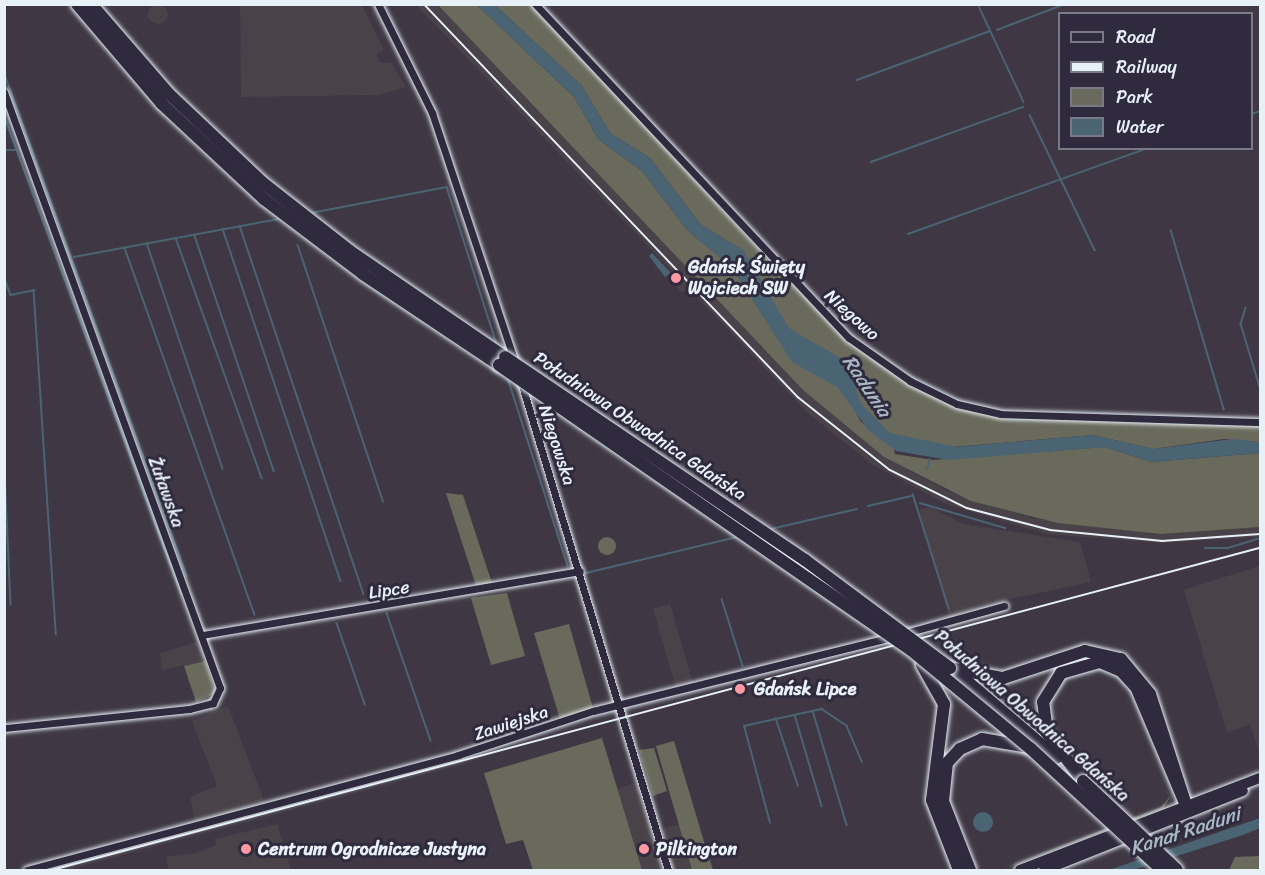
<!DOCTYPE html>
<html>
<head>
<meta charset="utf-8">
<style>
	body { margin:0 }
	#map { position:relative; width:1265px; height:875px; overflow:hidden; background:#3f3844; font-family:Sriracha,sans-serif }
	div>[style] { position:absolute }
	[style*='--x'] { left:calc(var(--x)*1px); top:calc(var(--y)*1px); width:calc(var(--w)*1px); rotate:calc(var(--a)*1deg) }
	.built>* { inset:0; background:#4a4249 }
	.round { border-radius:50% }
	.green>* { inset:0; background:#696a5b }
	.water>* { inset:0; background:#4b6474 }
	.stream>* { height:1.5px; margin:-0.75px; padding:0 0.75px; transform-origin:0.75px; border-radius:0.75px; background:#4b6474 }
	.roads { filter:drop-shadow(0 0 2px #e8f1f8) drop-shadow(0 0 2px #e8f1f8) }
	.street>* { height:7px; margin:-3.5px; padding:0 3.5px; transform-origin:3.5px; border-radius:3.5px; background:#2f2a3d }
	.primary>* { height:10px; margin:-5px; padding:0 5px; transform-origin:5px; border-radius:5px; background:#2f2a3d }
	.highway>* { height:12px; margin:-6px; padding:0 6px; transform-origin:6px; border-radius:6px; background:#2f2a3d }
	.rail>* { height:1.5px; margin:-0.75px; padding:0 0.75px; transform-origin:0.75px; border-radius:0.75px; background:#e8f1f8 }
	.bridges { filter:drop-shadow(0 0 2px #e8f1f8) drop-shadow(0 0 2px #e8f1f8) }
	.highway-bridge>* { height:12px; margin:-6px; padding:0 6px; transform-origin:6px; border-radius:6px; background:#2f2a3d }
	.dots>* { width:16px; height:16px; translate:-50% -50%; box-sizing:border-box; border:3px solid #2f2a3d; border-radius:50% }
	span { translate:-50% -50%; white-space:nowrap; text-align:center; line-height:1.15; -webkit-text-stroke:6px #2f2a3d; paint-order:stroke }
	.poi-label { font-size:18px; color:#e8f1f8; font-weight:700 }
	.left { translate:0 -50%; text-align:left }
	.street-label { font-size:18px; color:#e8f1f8 }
	.water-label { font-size:20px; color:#a9b9c3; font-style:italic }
	.frame { position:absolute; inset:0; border:6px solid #e8f1f8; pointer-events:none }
	.legend { position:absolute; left:1058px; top:12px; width:195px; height:138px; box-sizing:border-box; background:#2f2a3d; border:2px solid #797a88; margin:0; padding:8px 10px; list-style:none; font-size:18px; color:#e8f1f8 }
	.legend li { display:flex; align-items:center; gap:12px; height:30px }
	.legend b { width:30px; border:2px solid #797a88 }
</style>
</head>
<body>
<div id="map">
	<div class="built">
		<i class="round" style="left:148px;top:4px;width:20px;height:20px"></i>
		<i style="clip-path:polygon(240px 5px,362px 5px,384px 50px,377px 54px,380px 63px,392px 63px,406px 87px,379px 95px,241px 97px)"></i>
		<i style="clip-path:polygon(416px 5px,438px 5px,803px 390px,884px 457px,948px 491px,1031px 518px,1161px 534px,1260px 527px,1260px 537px,1161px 543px,1047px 534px,946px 504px,873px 465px,809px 414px,688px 288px,682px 293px,669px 279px,674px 273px)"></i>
		<i style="clip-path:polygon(930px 507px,964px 524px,1080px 542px,1091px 582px,981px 605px,949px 618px,919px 510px)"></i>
		<i style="clip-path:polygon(1259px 566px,1260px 748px,1258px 749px,1250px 724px,1227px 733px,1184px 590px)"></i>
		<i style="clip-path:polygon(670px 604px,693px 683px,676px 688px,653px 609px)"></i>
		<i style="clip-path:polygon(198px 642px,205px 661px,162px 670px,160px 653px)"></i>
		<i style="clip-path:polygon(228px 706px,265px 803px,195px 822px,190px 797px,217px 786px,192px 721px)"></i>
		<i style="clip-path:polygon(636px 782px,652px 834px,662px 870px,642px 870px,617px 789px)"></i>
		<i style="clip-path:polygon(277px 824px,291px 870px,168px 870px,166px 857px,197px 853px,216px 845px,215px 839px)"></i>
		<i style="clip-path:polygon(679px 824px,692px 870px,673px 870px,662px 829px)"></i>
	</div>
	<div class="green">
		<i style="clip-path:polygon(438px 5px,477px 5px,574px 97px,599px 140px,642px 171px,688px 231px,732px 267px,781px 344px,834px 373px,861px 422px,893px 445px,895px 454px,933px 460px,1105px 447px,1152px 462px,1260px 453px,1260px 527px,1161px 534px,1058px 523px,971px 501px,884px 457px,803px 390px)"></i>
		<i style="clip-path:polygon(495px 5px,533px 5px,751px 241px,848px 340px,883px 364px,973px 410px,1260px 424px,1260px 442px,1224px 439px,1153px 449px,1093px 435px,929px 449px,890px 433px,872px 422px,828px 351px,791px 334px,743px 250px,701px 225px,650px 158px,610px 133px,582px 86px)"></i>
		<i style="clip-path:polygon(446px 493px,463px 495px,492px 583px,476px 586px)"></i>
		<i class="round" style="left:598px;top:537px;width:18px;height:18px"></i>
		<i style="clip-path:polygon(507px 593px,525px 656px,491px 665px,471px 598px)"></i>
		<i style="clip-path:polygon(569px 624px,593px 708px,560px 719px,534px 633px)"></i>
		<i style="clip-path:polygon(205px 661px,216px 693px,196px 702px,184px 666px)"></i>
		<i style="clip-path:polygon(602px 738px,642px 870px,533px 870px,523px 840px,506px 844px,484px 773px)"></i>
		<i style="clip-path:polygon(674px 741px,702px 835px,713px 870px,692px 870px,656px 746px)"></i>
		<i style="clip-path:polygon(654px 748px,667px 791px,653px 796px,639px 750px)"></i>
		<i style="clip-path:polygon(1172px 794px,1163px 809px,999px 870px,1161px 807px)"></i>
		<i style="clip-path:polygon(1260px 856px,1260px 870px,1229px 870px,1235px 857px)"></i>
	</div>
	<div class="water">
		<i style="clip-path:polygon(477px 5px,495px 5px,582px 86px,610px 133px,650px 158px,701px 225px,743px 250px,789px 328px,845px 361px,859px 380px,855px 387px,861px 404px,890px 433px,957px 447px,1093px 435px,1153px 449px,1232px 439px,1260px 442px,1260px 453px,1152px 462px,1105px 447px,949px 460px,896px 451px,869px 431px,837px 387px,792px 362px,732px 267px,688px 231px,642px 171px,599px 140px,574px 97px)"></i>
		<i style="clip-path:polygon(652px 253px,671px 273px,665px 277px,649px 256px)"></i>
		<i class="round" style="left:973px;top:812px;width:20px;height:20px"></i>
		<i style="clip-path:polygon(1260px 818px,1260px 828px,1243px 835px,1133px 870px,1109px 870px)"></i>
	</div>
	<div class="stream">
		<i style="--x:978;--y:4;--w:108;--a:64.9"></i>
		<i style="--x:997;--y:30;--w:73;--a:-20.9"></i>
		<i style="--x:4;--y:72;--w:536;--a:70.04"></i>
		<i style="--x:857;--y:80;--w:142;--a:-20.2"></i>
		<i style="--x:1252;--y:114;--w:9;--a:-21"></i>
		<i style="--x:4;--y:115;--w:512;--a:69.65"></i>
		<i style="--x:1030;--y:115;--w:150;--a:64.3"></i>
		<i style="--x:4;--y:150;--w:13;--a:0"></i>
		<i style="--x:871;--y:162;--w:162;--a:-19.9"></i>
		<i style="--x:311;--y:213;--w:138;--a:-10.8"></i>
		<i style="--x:447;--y:187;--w:166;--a:72.4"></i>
		<i style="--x:240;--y:226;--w:388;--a:71.4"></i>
		<i style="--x:223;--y:229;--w:371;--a:71.5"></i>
		<i style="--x:1171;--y:230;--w:187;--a:73.5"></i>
		<i style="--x:908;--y:234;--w:255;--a:-19.7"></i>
		<i style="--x:195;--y:236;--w:248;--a:71.4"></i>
		<i style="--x:176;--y:238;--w:255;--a:70.3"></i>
		<i style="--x:147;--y:243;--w:238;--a:71.4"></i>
		<i style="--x:298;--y:245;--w:270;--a:71.6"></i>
		<i style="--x:125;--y:248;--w:389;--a:70.5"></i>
		<i style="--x:74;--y:257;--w:208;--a:-10.5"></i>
		<i style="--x:4;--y:277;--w:19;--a:69"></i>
		<i style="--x:11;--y:295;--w:24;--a:-12"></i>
		<i style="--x:34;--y:290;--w:345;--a:86.3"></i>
		<i style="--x:1246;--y:308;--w:17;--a:107"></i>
		<i style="--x:1241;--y:324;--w:66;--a:73.2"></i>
		<i style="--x:508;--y:378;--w:197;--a:72.3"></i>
		<i style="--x:4;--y:451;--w:154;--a:87.4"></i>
		<i style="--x:927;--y:469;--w:10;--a:-73"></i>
		<i style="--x:913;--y:494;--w:120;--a:72.5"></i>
		<i style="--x:920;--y:503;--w:89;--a:16.4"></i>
		<i style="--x:868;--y:506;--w:44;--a:-13.1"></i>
		<i style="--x:771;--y:529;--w:88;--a:-13.1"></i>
		<i style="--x:1205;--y:548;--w:23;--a:0"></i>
		<i style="--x:1228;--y:548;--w:34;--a:-17"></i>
		<i style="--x:586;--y:573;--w:155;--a:-13.4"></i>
		<i style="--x:722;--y:599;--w:70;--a:72.6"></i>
		<i style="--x:387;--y:613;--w:135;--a:71"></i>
		<i style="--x:337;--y:623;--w:86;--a:70.9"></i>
		<i style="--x:813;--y:711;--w:119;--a:73.4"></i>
		<i style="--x:795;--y:715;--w:95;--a:73.5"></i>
		<i style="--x:776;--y:718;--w:71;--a:71.8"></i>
		<i style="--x:770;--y:823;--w:100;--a:-105"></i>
		<i style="--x:744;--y:726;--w:80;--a:-12.3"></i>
		<i style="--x:822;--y:709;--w:30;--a:34"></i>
		<i style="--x:847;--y:726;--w:39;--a:67"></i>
	</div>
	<div class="roads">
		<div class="street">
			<i style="--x:378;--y:4;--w:122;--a:63.6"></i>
			<i style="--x:432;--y:113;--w:262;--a:71.6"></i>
			<i style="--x:535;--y:4;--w:458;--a:46.8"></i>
			<i style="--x:849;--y:338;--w:75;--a:35.2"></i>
			<i style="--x:910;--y:381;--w:52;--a:26.1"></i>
			<i style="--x:957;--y:404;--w:45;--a:12.8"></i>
			<i style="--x:1001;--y:414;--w:259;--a:1.8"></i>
			<i style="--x:4;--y:92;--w:634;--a:70.08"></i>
			<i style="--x:220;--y:688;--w:17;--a:115"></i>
			<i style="--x:213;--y:703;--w:25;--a:166"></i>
			<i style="--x:189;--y:709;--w:186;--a:174.1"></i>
			<i style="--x:521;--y:382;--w:510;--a:73.24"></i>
			<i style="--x:902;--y:634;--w:106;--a:-15.4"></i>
			<i style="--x:202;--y:635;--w:383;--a:-9.6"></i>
			<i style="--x:27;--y:870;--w:446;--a:-14.9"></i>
			<i style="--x:458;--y:755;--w:142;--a:-18.1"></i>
			<i style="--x:593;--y:711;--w:308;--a:-13.9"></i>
		</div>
		<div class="primary">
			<i style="--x:1020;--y:870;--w:257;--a:-21"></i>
			<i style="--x:1044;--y:870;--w:214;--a:-21.7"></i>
		</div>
		<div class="highway">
			<i style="--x:77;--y:4;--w:131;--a:49.6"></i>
			<i style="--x:162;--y:104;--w:139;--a:43"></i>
			<i style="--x:264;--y:199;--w:124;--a:37.1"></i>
			<i style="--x:363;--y:274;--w:164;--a:33.8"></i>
			<i style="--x:91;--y:4;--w:119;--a:49.1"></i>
			<i style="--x:169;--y:94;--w:129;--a:43.4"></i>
			<i style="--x:263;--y:183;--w:110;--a:38"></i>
			<i style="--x:350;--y:251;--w:188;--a:34.4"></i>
			<i style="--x:922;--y:665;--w:45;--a:60.6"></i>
			<i style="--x:944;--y:704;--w:97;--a:97.1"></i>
			<i style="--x:932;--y:800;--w:75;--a:68.9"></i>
			<i style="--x:950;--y:668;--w:54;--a:10.7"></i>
			<i style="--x:1003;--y:678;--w:86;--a:-18.2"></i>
			<i style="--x:1085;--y:651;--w:37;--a:13"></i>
			<i style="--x:1121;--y:659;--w:45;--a:50.4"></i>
			<i style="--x:1150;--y:694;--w:123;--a:72"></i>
			<i style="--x:954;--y:670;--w:135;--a:40.5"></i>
			<i style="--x:1083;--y:781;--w:60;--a:-126.9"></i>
			<i style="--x:1047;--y:733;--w:31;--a:-97"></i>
			<i style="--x:1043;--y:702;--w:34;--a:-58"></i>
			<i style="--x:1061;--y:673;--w:41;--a:-15.8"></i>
			<i style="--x:1100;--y:662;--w:23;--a:23"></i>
			<i style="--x:1121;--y:671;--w:22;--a:47"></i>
			<i style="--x:1136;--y:687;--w:126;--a:67.1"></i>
			<i style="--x:970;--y:870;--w:74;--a:-111.4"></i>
			<i style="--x:943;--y:801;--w:38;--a:-84"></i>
			<i style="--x:947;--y:763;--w:19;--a:-47"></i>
			<i style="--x:960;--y:749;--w:24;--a:-24"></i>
			<i style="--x:982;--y:739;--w:48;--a:9.7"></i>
		</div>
	</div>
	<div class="rail">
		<i style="--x:424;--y:4;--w:543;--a:46.42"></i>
		<i style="--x:798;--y:397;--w:117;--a:38.4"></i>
		<i style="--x:890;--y:470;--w:86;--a:26.3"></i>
		<i style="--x:967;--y:508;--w:86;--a:14.8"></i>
		<i style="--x:1050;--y:530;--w:113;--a:5.6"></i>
		<i style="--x:1162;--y:541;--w:98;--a:-4.1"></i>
		<i style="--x:52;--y:870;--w:1250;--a:-14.93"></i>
	</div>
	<div class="bridges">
		<div class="highway-bridge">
			<i style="--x:505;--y:357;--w:362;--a:34.1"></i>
			<i style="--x:805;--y:560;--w:181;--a:36.7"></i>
			<i style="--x:499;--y:365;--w:501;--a:34.67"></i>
			<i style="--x:911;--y:650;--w:154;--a:39.5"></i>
			<i style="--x:1030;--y:748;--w:180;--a:42.7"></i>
			<i style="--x:1083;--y:781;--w:129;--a:43.4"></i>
		</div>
	</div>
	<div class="dots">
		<i style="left:676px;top:278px;background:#ff9aa2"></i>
		<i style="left:740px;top:689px;background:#ff9aa2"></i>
		<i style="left:246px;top:849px;background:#ff9aa2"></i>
		<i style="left:644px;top:849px;background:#ff9aa2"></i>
	</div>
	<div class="poi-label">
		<span class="left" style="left:688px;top:278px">Gdańsk Święty<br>Wojciech SW</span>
		<span class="left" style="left:754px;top:689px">Gdańsk Lipce</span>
		<span class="left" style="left:258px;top:849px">Centrum Ogrodnicze Justyna</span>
		<span class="left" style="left:656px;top:849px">Pilkington</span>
	</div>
	<div class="street-label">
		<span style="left:852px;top:315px;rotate:42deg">Niegowo</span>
		<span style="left:640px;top:426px;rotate:34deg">Południowa Obwodnica Gdańska</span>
		<span style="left:557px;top:445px;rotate:72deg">Niegowska</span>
		<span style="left:166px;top:492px;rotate:70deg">Żuławska</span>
		<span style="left:389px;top:590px;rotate:-9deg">Lipce</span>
		<span style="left:1032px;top:716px;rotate:41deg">Południowa Obwodnica Gdańska</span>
		<span style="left:511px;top:723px;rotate:-18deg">Zawiejska</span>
	</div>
	<div class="water-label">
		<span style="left:867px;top:386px;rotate:56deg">Radunia</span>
		<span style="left:1185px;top:831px;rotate:-18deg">Kanał Raduni</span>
	</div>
	<div class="frame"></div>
	<ul class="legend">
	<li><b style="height:8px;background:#2f2a3d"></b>Road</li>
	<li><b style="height:8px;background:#e8f1f8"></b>Railway</li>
	<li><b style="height:16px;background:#696a5b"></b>Park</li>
	<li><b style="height:16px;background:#4b6474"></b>Water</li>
	</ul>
</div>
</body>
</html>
